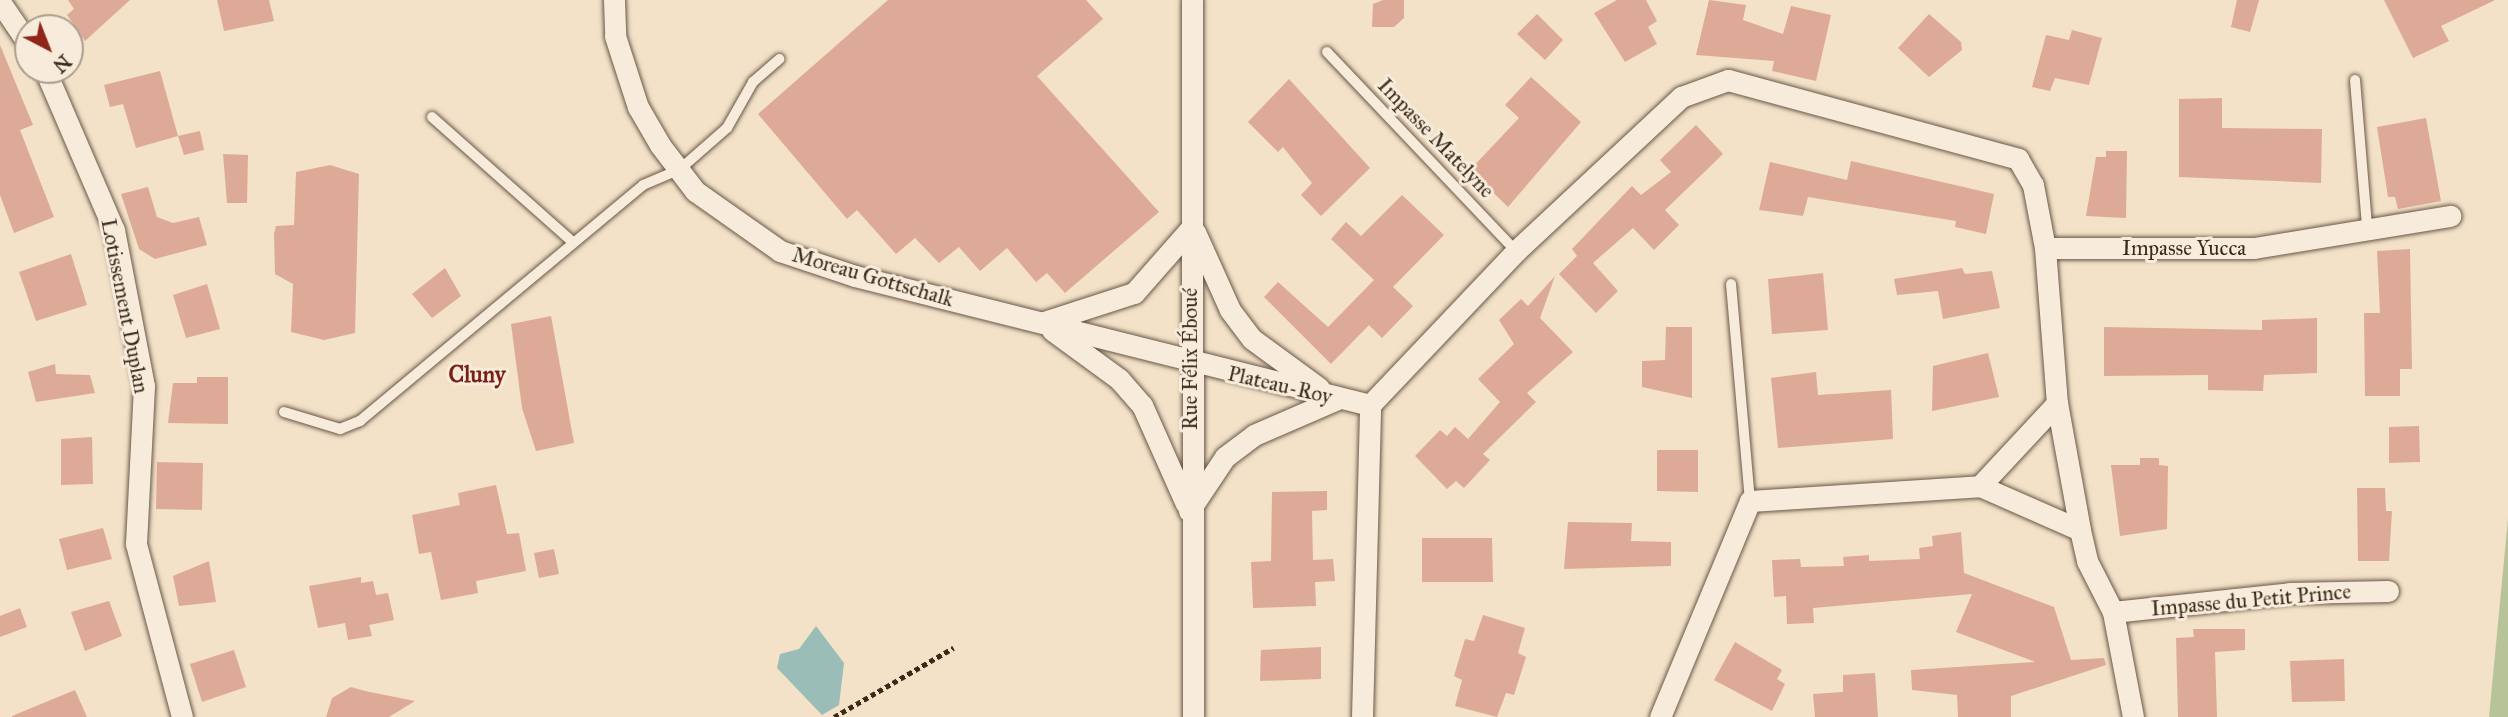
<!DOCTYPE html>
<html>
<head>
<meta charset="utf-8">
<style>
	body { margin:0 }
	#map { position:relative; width:2508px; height:717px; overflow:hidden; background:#f3e1c8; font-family:"IM FELL Great Primer",serif }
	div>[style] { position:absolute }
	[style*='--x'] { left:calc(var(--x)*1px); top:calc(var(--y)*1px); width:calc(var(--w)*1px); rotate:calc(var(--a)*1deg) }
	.green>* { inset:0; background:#b7c399 }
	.water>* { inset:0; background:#9bbdb8 }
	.building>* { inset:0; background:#deaa98 }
	.path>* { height:4.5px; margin-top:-2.25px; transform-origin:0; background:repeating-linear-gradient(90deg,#3b2a1a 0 5px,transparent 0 8.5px) }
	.roads { filter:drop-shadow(0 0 2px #695846) drop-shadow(0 0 2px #695846) }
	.service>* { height:10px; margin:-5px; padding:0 5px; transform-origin:5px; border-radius:5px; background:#f7ecdb }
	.minor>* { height:21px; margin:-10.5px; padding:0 10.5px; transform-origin:10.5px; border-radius:10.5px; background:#f7ecdb }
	span { translate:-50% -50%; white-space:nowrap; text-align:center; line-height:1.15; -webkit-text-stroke:6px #f7ecdb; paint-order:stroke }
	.street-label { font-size:21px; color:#3b2a1a }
	.neighbourhood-label { font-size:23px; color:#7a1f14; font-weight:700 }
	.north { position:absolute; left:14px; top:14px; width:70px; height:70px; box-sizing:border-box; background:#f7ecdb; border:2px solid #ac9e8e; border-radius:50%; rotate:138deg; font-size:19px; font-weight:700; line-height:28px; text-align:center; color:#3b2a1a }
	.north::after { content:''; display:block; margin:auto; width:24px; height:32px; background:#8f2418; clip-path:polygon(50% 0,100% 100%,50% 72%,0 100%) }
</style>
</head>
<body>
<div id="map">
	<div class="green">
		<i style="clip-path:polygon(2508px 519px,2508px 717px,2489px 717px)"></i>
	</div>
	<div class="water">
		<i style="clip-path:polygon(816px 626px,844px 663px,839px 705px,822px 715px,777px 668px,780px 654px,799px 649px)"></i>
	</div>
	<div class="building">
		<i style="clip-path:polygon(68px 0,130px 0,85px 41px,67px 15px,74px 9px)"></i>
		<i style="clip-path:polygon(217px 0,269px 0,274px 21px,224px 31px)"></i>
		<i style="clip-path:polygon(888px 0,1086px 0,1103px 19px,1037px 76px,1159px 212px,1065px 293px,1047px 273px,1036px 282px,1007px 248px,980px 271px,959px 247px,939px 263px,915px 238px,896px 254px,857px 210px,847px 219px,758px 114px)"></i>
		<i style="clip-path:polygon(1383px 0,1404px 0,1404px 18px,1394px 27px,1372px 27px,1373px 4px)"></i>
		<i style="clip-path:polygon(1617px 0,1646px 0,1657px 21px,1648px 27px,1657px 44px,1625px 62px,1594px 13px)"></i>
		<i style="clip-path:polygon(1709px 0,1746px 5px,1743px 20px,1783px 34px,1791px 6px,1831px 15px,1816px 81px,1772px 71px,1774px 61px,1696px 55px)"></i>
		<i style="clip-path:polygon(2237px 0,2259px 0,2250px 32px,2231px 27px)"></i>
		<i style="clip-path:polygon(2384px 0,2495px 0,2441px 26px,2449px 41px,2413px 58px)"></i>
		<i style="clip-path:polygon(1537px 14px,1563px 40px,1545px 60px,1517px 34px)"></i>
		<i style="clip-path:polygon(1929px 14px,1961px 42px,1962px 50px,1929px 77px,1898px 48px)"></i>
		<i style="clip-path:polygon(2072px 30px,2102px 38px,2089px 85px,2055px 78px,2050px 91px,2032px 87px,2046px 35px,2069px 40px)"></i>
		<i style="clip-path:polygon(0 45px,33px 125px,20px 130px,54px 217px,14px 233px,0 195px)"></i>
		<i style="clip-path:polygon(160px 71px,178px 136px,136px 148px,123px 104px,110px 107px,104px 85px)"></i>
		<i style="clip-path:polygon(1531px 77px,1581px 122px,1508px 207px,1470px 170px,1519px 118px,1505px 105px)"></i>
		<i style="clip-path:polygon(1289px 79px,1370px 168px,1321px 216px,1301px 195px,1312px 183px,1283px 147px,1278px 152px,1248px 122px)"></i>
		<i style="clip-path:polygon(2222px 98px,2222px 128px,2322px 129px,2321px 183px,2179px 177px,2179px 99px)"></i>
		<i style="clip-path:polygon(2426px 118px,2441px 201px,2398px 209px,2395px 197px,2388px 197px,2377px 127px)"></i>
		<i style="clip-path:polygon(1696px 125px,1723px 154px,1665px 210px,1679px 225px,1654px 250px,1633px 228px,1593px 263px,1618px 291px,1596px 313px,1559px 274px,1577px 256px,1572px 249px,1632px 186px,1641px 195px,1671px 172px,1660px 160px)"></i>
		<i style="clip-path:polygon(200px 131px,204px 150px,184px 155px,178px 136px)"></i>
		<i style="clip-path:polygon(2106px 151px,2127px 151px,2126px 218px,2086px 216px,2096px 157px,2106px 157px)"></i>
		<i style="clip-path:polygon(223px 154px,248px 155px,247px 203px,227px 203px)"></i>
		<i style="clip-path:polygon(1851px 161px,1994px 194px,1986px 234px,1955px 227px,1956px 221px,1808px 197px,1803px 216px,1759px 210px,1770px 162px,1847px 180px)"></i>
		<i style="clip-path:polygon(330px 165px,359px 174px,355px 333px,324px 340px,291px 332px,293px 284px,275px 274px,274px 234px,276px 226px,294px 225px,296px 172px)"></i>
		<i style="clip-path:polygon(148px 187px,157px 217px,173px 223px,199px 217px,207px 245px,155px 259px,139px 249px,121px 194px)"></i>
		<i style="clip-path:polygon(1402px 195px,1444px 235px,1393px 287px,1413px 306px,1382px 338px,1369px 325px,1331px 364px,1264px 297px,1278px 282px,1328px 327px,1374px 280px,1331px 239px,1346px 222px,1361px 236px)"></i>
		<i style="clip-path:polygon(2410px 249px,2412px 369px,2400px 369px,2400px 396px,2365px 396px,2364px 313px,2380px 313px,2377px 251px)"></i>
		<i style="clip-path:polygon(71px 254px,87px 305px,36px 321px,19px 272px)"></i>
		<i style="clip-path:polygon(445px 268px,461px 296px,432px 318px,412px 294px)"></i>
		<i style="clip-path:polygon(1962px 268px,1965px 274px,1992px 271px,2000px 308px,1943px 319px,1938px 291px,1897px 295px,1894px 279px)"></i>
		<i style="clip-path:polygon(1823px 273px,1828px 330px,1772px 334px,1768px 279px)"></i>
		<i style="clip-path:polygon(1555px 276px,1540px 318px,1573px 352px,1527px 393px,1536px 402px,1483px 454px,1490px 460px,1464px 488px,1456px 481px,1447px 489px,1415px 456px,1440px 430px,1447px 436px,1455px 427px,1468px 439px,1500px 402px,1478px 379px,1514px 344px,1499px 320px,1521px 299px,1528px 306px)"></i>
		<i style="clip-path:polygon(207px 284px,220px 329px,186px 338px,173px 295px)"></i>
		<i style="clip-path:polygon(551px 316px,574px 443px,536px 451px,522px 408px,511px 324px)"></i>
		<i style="clip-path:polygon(2317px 318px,2317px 373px,2264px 375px,2263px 391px,2208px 390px,2208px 375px,2104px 376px,2104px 327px,2262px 330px,2262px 320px)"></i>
		<i style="clip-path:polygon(1666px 327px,1692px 327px,1692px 398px,1642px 387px,1642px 361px,1665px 360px)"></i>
		<i style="clip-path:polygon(1988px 353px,1999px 397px,1932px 411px,1933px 366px)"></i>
		<i style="clip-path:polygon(55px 364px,56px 374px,90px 375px,95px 393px,36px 402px,28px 372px)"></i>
		<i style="clip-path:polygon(1816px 372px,1818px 395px,1891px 390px,1893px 439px,1778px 448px,1771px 378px)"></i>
		<i style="clip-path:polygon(197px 377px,228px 377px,228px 424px,168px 423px,173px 383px,197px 383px)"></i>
		<i style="clip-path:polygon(2419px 426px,2420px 462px,2389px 463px,2389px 427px)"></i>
		<i style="clip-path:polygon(92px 437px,93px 484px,61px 485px,61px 439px)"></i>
		<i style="clip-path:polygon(1657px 450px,1698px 450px,1698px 492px,1657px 491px)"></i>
		<i style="clip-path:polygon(2140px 458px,2159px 458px,2159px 465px,2168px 466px,2167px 529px,2120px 536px,2111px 465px,2140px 465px)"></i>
		<i style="clip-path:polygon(157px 462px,203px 463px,202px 510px,156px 509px)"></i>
		<i style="clip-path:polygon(496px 485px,507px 534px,519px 533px,526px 571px,476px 581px,478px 593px,441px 600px,431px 552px,419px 554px,412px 515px,460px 505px,458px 493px)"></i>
		<i style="clip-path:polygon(2357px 488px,2385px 488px,2386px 511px,2392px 511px,2389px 561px,2358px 561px)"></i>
		<i style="clip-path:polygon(1327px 491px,1327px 510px,1312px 511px,1313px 560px,1333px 559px,1335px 581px,1315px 582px,1316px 606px,1253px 608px,1251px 562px,1271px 561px,1272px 492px)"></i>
		<i style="clip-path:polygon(1568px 522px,1632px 523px,1631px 541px,1671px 542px,1671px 566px,1564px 569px)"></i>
		<i style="clip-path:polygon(103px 528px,112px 559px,67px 570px,59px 539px)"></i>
		<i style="clip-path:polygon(1961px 532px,1964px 573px,2054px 607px,2071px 660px,2104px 658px,2106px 665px,2011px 696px,2011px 717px,1958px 717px,1957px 695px,1912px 690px,1911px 670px,2035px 662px,1956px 632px,1972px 594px,1813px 608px,1814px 623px,1787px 624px,1786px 596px,1774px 597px,1772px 560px,1800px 559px,1801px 567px,1844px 566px,1843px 557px,1869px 555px,1869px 561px,1920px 559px,1919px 548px,1933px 546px,1932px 536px)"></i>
		<i style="clip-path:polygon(1422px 538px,1492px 538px,1493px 582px,1422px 582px)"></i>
		<i style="clip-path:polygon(554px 549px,559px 574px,539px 578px,534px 553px)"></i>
		<i style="clip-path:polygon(209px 561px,216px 602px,179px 606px,173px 576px)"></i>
		<i style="clip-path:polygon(361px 577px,361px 583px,373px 581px,376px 595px,388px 593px,394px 620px,369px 625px,372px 636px,348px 640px,345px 623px,318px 628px,309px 586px)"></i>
		<i style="clip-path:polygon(109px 601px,122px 636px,85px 651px,71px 612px)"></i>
		<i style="clip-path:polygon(20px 608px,27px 627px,0 637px,0 616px)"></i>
		<i style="clip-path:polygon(1483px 615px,1525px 628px,1518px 653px,1526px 657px,1514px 695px,1506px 693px,1497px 717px,1455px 706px,1462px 680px,1454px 676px,1465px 639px,1474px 641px)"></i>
		<i style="clip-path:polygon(2193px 629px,2245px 629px,2245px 650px,2215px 652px,2217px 717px,2178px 717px,2176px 638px,2194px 637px)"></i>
		<i style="clip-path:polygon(1735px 642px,1782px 670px,1777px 679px,1785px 684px,1772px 711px,1714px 680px)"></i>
		<i style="clip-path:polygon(1321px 647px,1321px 679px,1260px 681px,1261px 650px)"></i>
		<i style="clip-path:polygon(234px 650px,246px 687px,202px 702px,190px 664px)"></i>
		<i style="clip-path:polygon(2344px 659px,2345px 701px,2292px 702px,2290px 661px)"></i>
		<i style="clip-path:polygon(1875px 673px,1878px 717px,1815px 717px,1813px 694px,1843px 692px,1843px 675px)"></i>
		<i style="clip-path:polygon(351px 687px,365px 691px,415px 701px,389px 717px,326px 717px,332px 698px)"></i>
		<i style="clip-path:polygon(75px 690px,87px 717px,12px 717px,12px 716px)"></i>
	</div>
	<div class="path">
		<i style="--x:834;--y:717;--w:138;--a:-30.1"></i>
	</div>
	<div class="roads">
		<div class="service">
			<i style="--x:1327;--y:52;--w:274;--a:46.5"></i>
			<i style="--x:2355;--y:80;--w:147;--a:85.3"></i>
			<i style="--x:432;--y:117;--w:188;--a:41.6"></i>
			<i style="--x:1731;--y:284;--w:218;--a:85"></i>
			<i style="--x:284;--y:412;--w:59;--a:16.9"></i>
			<i style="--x:340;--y:429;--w:22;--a:-22"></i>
			<i style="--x:360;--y:421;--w:368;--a:-39.8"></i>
			<i style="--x:643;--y:185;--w:39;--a:-23"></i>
			<i style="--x:679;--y:170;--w:64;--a:-41.2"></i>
			<i style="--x:727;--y:128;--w:53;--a:-60.5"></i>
			<i style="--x:753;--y:82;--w:35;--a:-41"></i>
		</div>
		<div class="minor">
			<i style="--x:614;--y:0;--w:36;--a:88"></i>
			<i style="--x:615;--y:36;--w:75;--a:72.1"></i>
			<i style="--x:638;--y:107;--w:44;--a:59.9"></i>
			<i style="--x:660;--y:145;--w:58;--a:52.7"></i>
			<i style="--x:695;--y:191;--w:104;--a:35.2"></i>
			<i style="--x:780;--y:251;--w:79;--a:18.4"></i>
			<i style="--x:855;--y:276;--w:531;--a:14.06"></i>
			<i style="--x:1192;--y:0;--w:717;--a:89.92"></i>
			<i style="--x:0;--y:2;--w:50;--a:55.7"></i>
			<i style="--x:45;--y:70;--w:174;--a:66.7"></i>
			<i style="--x:114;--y:230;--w:159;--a:79.1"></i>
			<i style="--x:144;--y:386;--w:158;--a:92.9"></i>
			<i style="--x:136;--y:544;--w:179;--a:75.1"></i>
			<i style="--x:1195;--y:232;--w:85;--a:65.8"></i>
			<i style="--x:1230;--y:310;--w:36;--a:53"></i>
			<i style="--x:1252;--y:339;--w:83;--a:36.2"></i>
			<i style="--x:2045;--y:248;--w:209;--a:0"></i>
			<i style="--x:2254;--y:248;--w:199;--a:-9.3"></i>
			<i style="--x:1044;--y:322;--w:95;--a:-17.9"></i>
			<i style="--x:1134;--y:293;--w:88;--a:-48.7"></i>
			<i style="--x:1052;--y:330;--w:83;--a:36.2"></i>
			<i style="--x:1119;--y:379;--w:35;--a:49"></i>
			<i style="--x:1142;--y:405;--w:108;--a:66"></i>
			<i style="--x:1980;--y:486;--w:113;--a:-47.1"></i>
			<i style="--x:1189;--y:511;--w:65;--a:-56.3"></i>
			<i style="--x:1225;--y:457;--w:36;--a:-37"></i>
			<i style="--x:1254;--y:435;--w:90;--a:-23.4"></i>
			<i style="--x:2113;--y:612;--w:178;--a:-6.1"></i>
			<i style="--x:2290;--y:593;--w:98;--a:-1.2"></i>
			<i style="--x:1362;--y:717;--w:312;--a:-88.5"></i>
			<i style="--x:1370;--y:405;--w:212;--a:-46.5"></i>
			<i style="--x:1516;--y:251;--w:226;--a:-43"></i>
			<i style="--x:1681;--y:97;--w:50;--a:-19.9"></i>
			<i style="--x:1728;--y:80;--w:301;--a:15.2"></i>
			<i style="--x:2018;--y:159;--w:30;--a:60"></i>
			<i style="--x:2033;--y:185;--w:64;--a:79.2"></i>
			<i style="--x:2045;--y:248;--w:155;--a:85.6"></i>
			<i style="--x:2057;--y:403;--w:129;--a:79.7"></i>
			<i style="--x:2080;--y:530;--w:32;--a:77"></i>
			<i style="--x:2087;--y:561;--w:57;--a:63"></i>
			<i style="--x:2113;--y:612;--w:107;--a:79.2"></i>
			<i style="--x:1660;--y:717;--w:234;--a:-67.4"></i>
			<i style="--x:1750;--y:501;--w:230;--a:-3.7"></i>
			<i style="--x:1980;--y:486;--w:109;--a:23.7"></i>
		</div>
	</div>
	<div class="street-label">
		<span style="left:1436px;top:138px;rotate:46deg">Impasse Matelyne</span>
		<span style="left:2184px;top:248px">Impasse Yucca</span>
		<span style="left:873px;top:277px;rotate:16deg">Moreau Gottschalk</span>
		<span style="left:125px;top:306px;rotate:79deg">Lotissement Duplan</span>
		<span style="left:1190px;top:359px;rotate:-90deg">Rue Félix Éboué</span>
		<span style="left:1280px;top:385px;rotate:13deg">Plateau-Roy</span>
		<span style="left:2251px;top:600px;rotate:-5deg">Impasse du Petit Prince</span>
	</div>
	<div class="neighbourhood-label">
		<span style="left:477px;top:374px">Cluny</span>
	</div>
	<div class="north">N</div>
</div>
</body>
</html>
